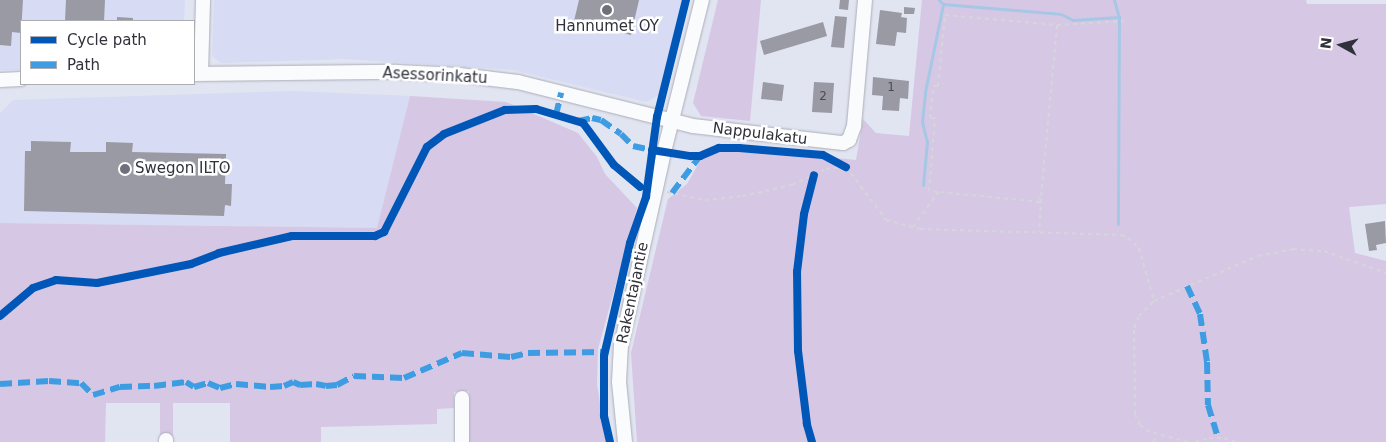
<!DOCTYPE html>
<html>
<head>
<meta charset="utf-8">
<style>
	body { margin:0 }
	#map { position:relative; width:1386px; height:442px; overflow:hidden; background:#e1e4f1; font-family:"DejaVu Sans",sans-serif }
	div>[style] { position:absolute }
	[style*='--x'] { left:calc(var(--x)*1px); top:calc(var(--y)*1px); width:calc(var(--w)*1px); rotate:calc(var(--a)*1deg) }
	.built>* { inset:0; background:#d7dbf3 }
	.green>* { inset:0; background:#d6c7e5 }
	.stream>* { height:3px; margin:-1.5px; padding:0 1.5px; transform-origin:1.5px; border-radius:1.5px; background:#a6c8e4 }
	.building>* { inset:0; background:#9a9aa4 }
	.path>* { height:2px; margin-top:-1px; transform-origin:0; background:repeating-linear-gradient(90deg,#d4d6d9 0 4px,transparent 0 8px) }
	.roads { filter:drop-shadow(0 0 1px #acaeb8) drop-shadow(0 0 1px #acaeb8) }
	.minor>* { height:14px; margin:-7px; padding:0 7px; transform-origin:7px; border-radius:7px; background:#fafbfd }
	.quiet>* { height:6px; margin-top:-3px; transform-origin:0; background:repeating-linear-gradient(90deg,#3e9de2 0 12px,transparent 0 18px) }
	.cycleway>* { height:8px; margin:-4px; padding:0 4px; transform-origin:4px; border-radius:4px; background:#0057b8 }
	.dots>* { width:14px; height:14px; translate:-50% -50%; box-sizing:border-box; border:2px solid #fff; border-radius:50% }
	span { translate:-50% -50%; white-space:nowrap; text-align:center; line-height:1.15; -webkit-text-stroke:5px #fff; paint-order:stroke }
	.number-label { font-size:12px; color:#4a4b55 }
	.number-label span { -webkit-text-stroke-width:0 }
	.poi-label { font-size:15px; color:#30313b }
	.left { translate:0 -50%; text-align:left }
	.street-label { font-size:15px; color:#30313b }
	.legend { position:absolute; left:20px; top:20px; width:175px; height:65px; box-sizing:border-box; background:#fff; border:1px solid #acadb1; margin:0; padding:6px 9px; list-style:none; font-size:15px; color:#30313b }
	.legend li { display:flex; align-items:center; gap:10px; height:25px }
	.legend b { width:25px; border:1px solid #acadb1 }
	.north { position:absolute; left:1316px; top:20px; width:50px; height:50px; -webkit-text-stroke:4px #fff; paint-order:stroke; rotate:277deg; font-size:14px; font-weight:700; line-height:20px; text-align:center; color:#30313b }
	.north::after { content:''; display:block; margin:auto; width:18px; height:22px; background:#30313b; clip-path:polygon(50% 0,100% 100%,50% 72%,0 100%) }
</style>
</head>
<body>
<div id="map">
	<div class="built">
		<i style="clip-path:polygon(0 0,185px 0,184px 21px,21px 21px,21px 70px,0 70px)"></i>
		<i style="clip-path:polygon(214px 0,682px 0,659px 95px,646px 102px,513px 70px,345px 59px,221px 63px,212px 56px)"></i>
		<i style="clip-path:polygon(291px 91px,410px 96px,377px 228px,0 223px,0 113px,13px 100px)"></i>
	</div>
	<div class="green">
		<i style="clip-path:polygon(718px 0,761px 0,750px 121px,701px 116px,693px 103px)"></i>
		<i style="clip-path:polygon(922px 0,1306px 0,1307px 4px,1386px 4px,1386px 204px,1349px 207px,1355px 253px,1386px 261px,1386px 442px,637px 442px,631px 353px,668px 199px,687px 184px,701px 159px,719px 151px,787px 153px,856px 160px,863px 119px,876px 133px,909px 136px)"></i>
		<i style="clip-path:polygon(410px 96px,506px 102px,578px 133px,597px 157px,605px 174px,637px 208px,598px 349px,597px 384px,606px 442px,469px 442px,469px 391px,454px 392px,454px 408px,437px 409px,437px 424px,321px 427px,321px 442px,230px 442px,230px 403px,173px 403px,173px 436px,160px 435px,160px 403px,106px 403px,105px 442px,0 442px,0 223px,377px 228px)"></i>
	</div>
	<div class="stream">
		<i style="--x:939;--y:0;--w:6;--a:45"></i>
		<i style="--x:943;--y:4;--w:118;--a:4.8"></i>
		<i style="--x:1061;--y:14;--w:13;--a:27"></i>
		<i style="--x:1073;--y:20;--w:46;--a:-3.7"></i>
		<i style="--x:1114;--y:0;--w:18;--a:74"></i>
		<i style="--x:1119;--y:17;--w:207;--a:90.3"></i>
		<i style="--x:923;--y:185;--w:43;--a:-84.7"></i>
		<i style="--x:927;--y:142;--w:21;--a:-104"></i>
		<i style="--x:922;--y:122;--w:30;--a:-84"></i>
		<i style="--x:925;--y:92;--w:90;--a:-78.4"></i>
	</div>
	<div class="building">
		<i style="clip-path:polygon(0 0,23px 0,21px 33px,12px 32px,11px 46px,0 45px)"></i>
		<i style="clip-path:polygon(66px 0,105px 0,104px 21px,65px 21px)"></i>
		<i style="clip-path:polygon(579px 0,639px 0,631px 35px,574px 21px)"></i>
		<i style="clip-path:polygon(840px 0,849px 0,848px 10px,839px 9px)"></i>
		<i style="clip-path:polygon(904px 7px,915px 8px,914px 14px,904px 14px)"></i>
		<i style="clip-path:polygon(880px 10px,902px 13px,901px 17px,907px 18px,906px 33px,897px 32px,895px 46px,876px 44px)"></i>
		<i style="clip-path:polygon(835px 16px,847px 17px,844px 48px,831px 47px)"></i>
		<i style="clip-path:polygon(117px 17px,133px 18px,133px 21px,117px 21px)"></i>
		<i style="clip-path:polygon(823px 22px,827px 36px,764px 55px,760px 41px)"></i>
		<i style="clip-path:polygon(873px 77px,909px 81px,908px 99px,900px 98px,899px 111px,882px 110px,883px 96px,872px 95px)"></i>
		<i style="clip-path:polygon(763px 82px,784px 85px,782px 101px,761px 99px)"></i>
		<i style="clip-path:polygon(814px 82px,834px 83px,832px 113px,812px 112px)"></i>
		<i style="clip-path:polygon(31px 141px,71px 142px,70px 152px,106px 152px,106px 142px,133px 143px,132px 152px,226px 154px,225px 184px,232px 184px,231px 206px,225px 205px,224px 216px,24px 211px,25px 151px,31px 151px)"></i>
		<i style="clip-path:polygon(1385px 221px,1386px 243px,1376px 245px,1377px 250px,1369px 251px,1365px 224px)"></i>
	</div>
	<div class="path">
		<i style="--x:1057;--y:25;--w:67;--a:-3.4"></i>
		<i style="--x:667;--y:192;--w:39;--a:12"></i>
		<i style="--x:705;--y:200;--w:37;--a:-6"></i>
		<i style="--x:742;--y:196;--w:51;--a:-12.4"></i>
		<i style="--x:792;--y:185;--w:38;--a:-25"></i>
		<i style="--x:826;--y:169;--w:20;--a:-6"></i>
		<i style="--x:846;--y:167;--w:66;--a:53"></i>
		<i style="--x:886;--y:220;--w:35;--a:15"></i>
		<i style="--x:920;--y:229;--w:201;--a:1.7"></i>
		<i style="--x:1121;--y:235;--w:8;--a:23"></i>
		<i style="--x:1128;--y:238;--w:15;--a:42"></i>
		<i style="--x:1139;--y:248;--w:55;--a:74.2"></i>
		<i style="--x:1038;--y:198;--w:3;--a:18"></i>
		<i style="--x:1041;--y:199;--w:33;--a:93"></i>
		<i style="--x:1040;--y:202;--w:112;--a:-174.3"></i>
		<i style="--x:929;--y:191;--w:73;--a:-85.3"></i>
		<i style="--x:935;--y:118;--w:5;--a:180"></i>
		<i style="--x:930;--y:118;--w:32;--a:-83"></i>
		<i style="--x:934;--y:86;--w:4;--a:0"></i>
		<i style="--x:938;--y:86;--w:71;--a:-84.4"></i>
		<i style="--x:945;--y:15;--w:112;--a:5.1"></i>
		<i style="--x:1057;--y:25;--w:175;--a:95.3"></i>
		<i style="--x:913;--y:227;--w:46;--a:-53.9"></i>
		<i style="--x:1153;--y:442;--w:7;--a:-56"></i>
		<i style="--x:1188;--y:442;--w:39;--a:-165"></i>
		<i style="--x:1150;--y:432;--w:12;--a:-145"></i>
		<i style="--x:1140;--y:425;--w:12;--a:-114"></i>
		<i style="--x:1135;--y:414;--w:86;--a:-90.7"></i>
		<i style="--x:1134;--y:328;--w:13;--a:-67"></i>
		<i style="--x:1139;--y:316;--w:21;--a:-45"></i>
		<i style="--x:1154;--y:301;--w:113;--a:-23.4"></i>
		<i style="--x:1258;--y:256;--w:36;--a:-11"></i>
		<i style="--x:1293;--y:249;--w:31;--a:4"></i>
		<i style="--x:1324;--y:251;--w:66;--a:19.5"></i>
		<i style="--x:1195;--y:442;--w:15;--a:-16"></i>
		<i style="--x:1209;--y:438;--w:15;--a:0"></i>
		<i style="--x:1224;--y:438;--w:13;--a:18"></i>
	</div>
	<div class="roads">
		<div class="minor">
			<i style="--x:201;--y:73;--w:73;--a:-88.4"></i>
			<i style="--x:194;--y:74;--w:203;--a:-0.6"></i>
			<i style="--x:397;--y:72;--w:63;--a:2.7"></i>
			<i style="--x:460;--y:75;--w:58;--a:6.9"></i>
			<i style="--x:518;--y:82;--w:180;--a:14.1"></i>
			<i style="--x:693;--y:126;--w:151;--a:6.5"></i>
			<i style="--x:843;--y:143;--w:7;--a:-27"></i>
			<i style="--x:849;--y:140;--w:15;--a:-70"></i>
			<i style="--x:854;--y:126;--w:126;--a:-85"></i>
			<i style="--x:0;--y:80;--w:21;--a:-3"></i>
			<i style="--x:166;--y:442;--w:2;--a:-90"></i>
			<i style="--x:462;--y:442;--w:44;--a:-90"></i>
			<i style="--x:625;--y:442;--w:60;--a:-95.7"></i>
			<i style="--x:619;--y:382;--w:36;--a:-87"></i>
			<i style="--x:621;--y:346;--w:199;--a:-77.5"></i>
			<i style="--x:664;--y:152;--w:157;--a:-76"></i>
		</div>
	</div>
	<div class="quiet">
		<i style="--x:556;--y:115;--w:23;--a:-77"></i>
		<i style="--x:578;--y:121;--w:14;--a:-12"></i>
		<i style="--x:592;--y:118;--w:9;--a:13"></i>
		<i style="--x:601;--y:120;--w:24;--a:35"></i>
		<i style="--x:621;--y:134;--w:17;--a:45"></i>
		<i style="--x:633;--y:146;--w:19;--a:12"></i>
		<i style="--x:672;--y:193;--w:46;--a:-52.9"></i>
		<i style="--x:1187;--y:286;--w:31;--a:65"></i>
		<i style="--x:1200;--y:314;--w:49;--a:81.7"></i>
		<i style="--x:1207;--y:362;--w:43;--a:88.7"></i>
		<i style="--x:1208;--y:405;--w:34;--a:73"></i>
		<i style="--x:0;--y:384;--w:49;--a:-3.5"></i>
		<i style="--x:49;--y:381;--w:32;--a:4"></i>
		<i style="--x:81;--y:383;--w:17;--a:45"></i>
		<i style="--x:93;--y:395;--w:28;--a:-17"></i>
		<i style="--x:120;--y:387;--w:34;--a:-2"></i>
		<i style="--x:154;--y:386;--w:32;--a:-7"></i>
		<i style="--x:186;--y:382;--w:9;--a:32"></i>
		<i style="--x:194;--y:387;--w:15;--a:-16"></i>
		<i style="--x:208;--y:383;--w:13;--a:23"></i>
		<i style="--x:220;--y:388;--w:16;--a:-14"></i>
		<i style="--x:236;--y:384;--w:34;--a:5"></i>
		<i style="--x:270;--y:387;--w:14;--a:-4"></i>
		<i style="--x:284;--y:386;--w:10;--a:-24"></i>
		<i style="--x:293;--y:382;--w:8;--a:23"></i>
		<i style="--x:300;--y:385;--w:16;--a:-4"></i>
		<i style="--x:316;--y:384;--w:10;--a:11"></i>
		<i style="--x:326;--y:386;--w:11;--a:-5"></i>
		<i style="--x:337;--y:385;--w:19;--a:-28"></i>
		<i style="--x:354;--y:376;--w:50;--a:2.3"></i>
		<i style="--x:404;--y:378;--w:63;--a:-23.3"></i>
		<i style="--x:462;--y:353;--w:49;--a:4.7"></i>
		<i style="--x:511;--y:357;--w:17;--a:-13"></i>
		<i style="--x:528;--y:353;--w:77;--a:-0.7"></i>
	</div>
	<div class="cycleway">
		<i style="--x:652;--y:150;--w:39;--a:9"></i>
		<i style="--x:691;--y:156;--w:9;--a:0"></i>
		<i style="--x:700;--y:156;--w:21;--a:-23"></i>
		<i style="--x:719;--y:148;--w:20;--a:0"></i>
		<i style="--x:739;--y:148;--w:84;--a:4.8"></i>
		<i style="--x:823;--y:155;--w:26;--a:28"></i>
		<i style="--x:0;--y:316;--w:43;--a:-40.3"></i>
		<i style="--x:33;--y:288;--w:24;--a:-19"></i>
		<i style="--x:56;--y:280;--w:41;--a:4.2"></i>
		<i style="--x:97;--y:283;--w:96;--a:-11.4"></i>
		<i style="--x:191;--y:264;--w:30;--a:-21"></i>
		<i style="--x:219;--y:253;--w:75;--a:-13.1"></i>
		<i style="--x:292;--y:236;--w:83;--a:0"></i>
		<i style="--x:375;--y:236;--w:10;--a:-24"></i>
		<i style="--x:384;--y:232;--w:95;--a:-63.2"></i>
		<i style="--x:427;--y:147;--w:21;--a:-37"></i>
		<i style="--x:444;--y:134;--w:66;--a:-21.5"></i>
		<i style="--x:505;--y:110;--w:31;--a:-2"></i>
		<i style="--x:536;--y:109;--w:49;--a:16.6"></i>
		<i style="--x:583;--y:123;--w:52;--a:53.6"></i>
		<i style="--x:614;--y:165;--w:34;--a:40"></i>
		<i style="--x:610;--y:442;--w:27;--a:-103"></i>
		<i style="--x:604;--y:416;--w:60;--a:-90"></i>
		<i style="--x:604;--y:356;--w:116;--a:-77"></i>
		<i style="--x:630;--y:243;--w:49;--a:-70.8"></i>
		<i style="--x:646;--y:197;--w:81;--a:-82.2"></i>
		<i style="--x:657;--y:117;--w:121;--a:-76.1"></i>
		<i style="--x:812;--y:442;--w:19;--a:-106"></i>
		<i style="--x:807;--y:424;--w:74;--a:-97"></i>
		<i style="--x:798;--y:351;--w:79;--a:-90.7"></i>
		<i style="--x:797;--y:272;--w:58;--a:-83.1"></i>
		<i style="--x:804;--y:214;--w:40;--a:-75.6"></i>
	</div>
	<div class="dots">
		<i style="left:607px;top:10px;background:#6e707b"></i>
		<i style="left:125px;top:169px;background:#6e707b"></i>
	</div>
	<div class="number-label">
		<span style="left:891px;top:88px">1</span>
		<span style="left:823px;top:97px">2</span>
	</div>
	<div class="poi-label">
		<span style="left:607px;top:27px">Hannumet OY</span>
		<span class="left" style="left:135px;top:169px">Swegon ILTO</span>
	</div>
	<div class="street-label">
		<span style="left:435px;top:76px;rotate:3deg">Asessorinkatu</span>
		<span style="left:760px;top:134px;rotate:7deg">Nappulakatu</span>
		<span style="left:633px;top:293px;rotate:-78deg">Rakentajantie</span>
	</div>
	<ul class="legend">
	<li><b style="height:6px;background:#0057b8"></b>Cycle path</li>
	<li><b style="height:6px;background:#3e9de2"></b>Path</li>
	</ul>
	<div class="north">N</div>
</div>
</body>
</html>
